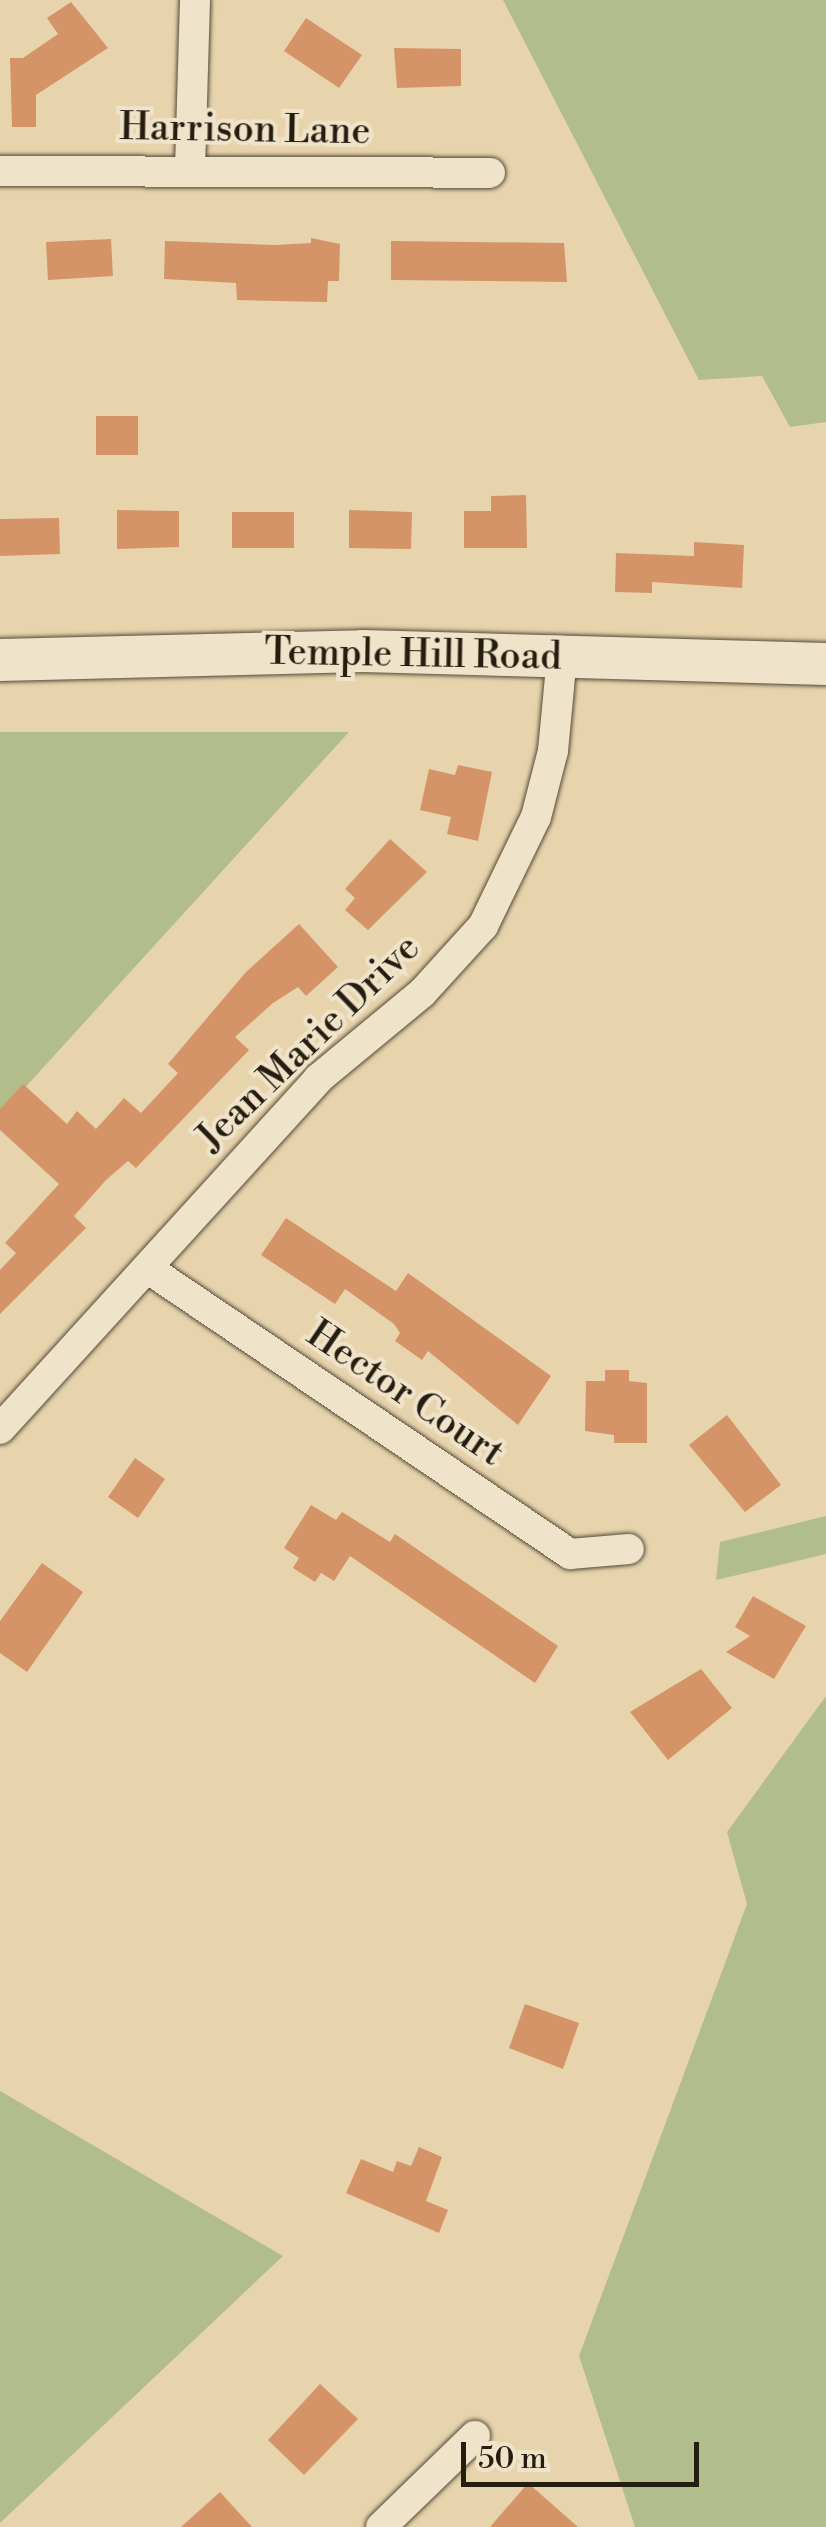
<!DOCTYPE html>
<html>
<head>
<meta charset="utf-8">
<style>
	body { margin:0 }
	#map { position:relative; width:826px; height:2527px; overflow:hidden; background:#e7d4ad; font-family:"Libre Bodoni",serif }
	div>[style] { position:absolute }
	[style*='--x'] { left:calc(var(--x)*1px); top:calc(var(--y)*1px); width:calc(var(--w)*1px); rotate:calc(var(--a)*1deg) }
	.green>* { inset:0; background:#b2bd8c }
	.building>* { inset:0; background:#d59467 }
	.roads { filter:drop-shadow(0 0 2px #564b38) drop-shadow(0 0 2px #564b38) }
	.minor>* { height:30px; margin:-15px; padding:0 15px; transform-origin:15px; border-radius:15px; background:#efe3ca }
	.secondary>* { height:42px; margin:-21px; padding:0 21px; transform-origin:21px; border-radius:21px; background:#efe3ca }
	span { translate:-50% -50%; white-space:nowrap; text-align:center; line-height:1.15; -webkit-text-stroke:8px #efe3ca; paint-order:stroke }
	.street-label { font-size:38px; color:#261d11 }
	.scale { position:absolute; left:461px; top:2442px; width:238px; height:45px; box-sizing:border-box; border:5px solid #261d11; border-top:0; padding-left:12px; font-size:30px; line-height:35px; white-space:nowrap; color:#261d11; -webkit-text-stroke:8px #efe3ca; paint-order:stroke }
</style>
</head>
<body>
<div id="map">
	<div class="green">
		<i style="clip-path:polygon(503px 0,826px 0,826px 422px,790px 427px,762px 376px,699px 380px)"></i>
		<i style="clip-path:polygon(0 732px,349px 732px,0 1115px)"></i>
		<i style="clip-path:polygon(826px 1516px,826px 1554px,716px 1580px,720px 1542px)"></i>
		<i style="clip-path:polygon(826px 1696px,826px 2527px,635px 2527px,579px 2356px,747px 1904px,727px 1832px)"></i>
		<i style="clip-path:polygon(0 2091px,283px 2256px,0 2523px)"></i>
	</div>
	<div class="building">
		<i style="clip-path:polygon(71px 2px,108px 48px,36px 95px,36px 127px,12px 127px,10px 58px,23px 58px,58px 34px,47px 18px)"></i>
		<i style="clip-path:polygon(306px 18px,362px 55px,339px 88px,284px 51px)"></i>
		<i style="clip-path:polygon(394px 48px,461px 49px,461px 86px,397px 88px)"></i>
		<i style="clip-path:polygon(311px 238px,340px 244px,339px 281px,328px 281px,327px 302px,237px 300px,236px 283px,164px 279px,165px 241px,275px 245px,311px 243px)"></i>
		<i style="clip-path:polygon(111px 239px,113px 276px,48px 280px,46px 242px)"></i>
		<i style="clip-path:polygon(391px 241px,564px 243px,567px 282px,391px 280px)"></i>
		<i style="clip-path:polygon(96px 416px,138px 416px,138px 455px,96px 455px)"></i>
		<i style="clip-path:polygon(526px 495px,527px 548px,464px 548px,464px 511px,491px 511px,491px 496px)"></i>
		<i style="clip-path:polygon(117px 510px,179px 511px,179px 547px,117px 549px)"></i>
		<i style="clip-path:polygon(349px 510px,412px 512px,411px 549px,349px 548px)"></i>
		<i style="clip-path:polygon(232px 512px,294px 512px,294px 548px,232px 548px)"></i>
		<i style="clip-path:polygon(59px 518px,60px 554px,0 556px,0 519px)"></i>
		<i style="clip-path:polygon(694px 542px,744px 545px,742px 588px,652px 582px,652px 593px,615px 592px,616px 553px,694px 556px)"></i>
		<i style="clip-path:polygon(458px 765px,492px 772px,478px 841px,447px 834px,451px 817px,420px 810px,429px 769px,455px 775px)"></i>
		<i style="clip-path:polygon(390px 839px,427px 872px,368px 930px,345px 910px,355px 898px,345px 889px)"></i>
		<i style="clip-path:polygon(299px 924px,338px 967px,306px 996px,298px 987px,273px 1003px,235px 1037px,249px 1050px,136px 1168px,128px 1161px,106px 1180px,74px 1216px,86px 1228px,0 1314px,0 1270px,16px 1253px,5px 1243px,59px 1184px,0 1130px,0 1109px,23px 1084px,67px 1124px,77px 1111px,96px 1129px,124px 1098px,141px 1113px,178px 1073px,168px 1064px,246px 972px)"></i>
		<i style="clip-path:polygon(286px 1218px,396px 1291px,408px 1273px,551px 1376px,518px 1425px,428px 1351px,422px 1360px,395px 1341px,400px 1333px,394px 1324px,345px 1289px,335px 1304px,261px 1255px)"></i>
		<i style="clip-path:polygon(605px 1370px,629px 1370px,629px 1381px,647px 1383px,647px 1443px,614px 1443px,614px 1435px,585px 1431px,586px 1381px,605px 1381px)"></i>
		<i style="clip-path:polygon(727px 1415px,781px 1485px,745px 1512px,689px 1445px)"></i>
		<i style="clip-path:polygon(135px 1458px,165px 1479px,138px 1518px,108px 1497px)"></i>
		<i style="clip-path:polygon(311px 1505px,336px 1520px,342px 1512px,390px 1542px,395px 1534px,558px 1646px,535px 1683px,350px 1556px,334px 1581px,321px 1573px,315px 1582px,293px 1568px,299px 1558px,284px 1548px)"></i>
		<i style="clip-path:polygon(42px 1563px,83px 1592px,27px 1672px,0 1653px,0 1621px)"></i>
		<i style="clip-path:polygon(753px 1596px,806px 1626px,774px 1679px,726px 1652px,750px 1636px,735px 1627px)"></i>
		<i style="clip-path:polygon(701px 1669px,732px 1708px,668px 1760px,630px 1712px)"></i>
		<i style="clip-path:polygon(525px 2004px,579px 2023px,563px 2069px,509px 2048px)"></i>
		<i style="clip-path:polygon(419px 2147px,442px 2157px,426px 2201px,448px 2210px,439px 2233px,346px 2193px,361px 2159px,393px 2172px,397px 2161px,411px 2166px)"></i>
		<i style="clip-path:polygon(320px 2384px,358px 2419px,304px 2475px,268px 2440px)"></i>
		<i style="clip-path:polygon(528px 2483px,578px 2527px,490px 2527px)"></i>
		<i style="clip-path:polygon(220px 2492px,252px 2527px,181px 2527px)"></i>
	</div>
	<div class="roads">
		<div class="minor">
			<i style="--x:190;--y:169;--w:169;--a:-88.3"></i>
			<i style="--x:0;--y:171;--w:490;--a:0.2"></i>
			<i style="--x:147;--y:1268;--w:511;--a:34.06"></i>
			<i style="--x:570;--y:1554;--w:59;--a:-4.8"></i>
			<i style="--x:0;--y:1429;--w:473;--a:-47.7"></i>
			<i style="--x:318;--y:1079;--w:135;--a:-39.6"></i>
			<i style="--x:422;--y:993;--w:91;--a:-47.7"></i>
			<i style="--x:483;--y:926;--w:121;--a:-64.1"></i>
			<i style="--x:536;--y:817;--w:68;--a:-75.6"></i>
			<i style="--x:553;--y:751;--w:95;--a:-84.6"></i>
			<i style="--x:381;--y:2527;--w:131;--a:-44.1"></i>
		</div>
		<div class="secondary">
			<i style="--x:0;--y:660;--w:363;--a:-1.4"></i>
			<i style="--x:363;--y:651;--w:463;--a:1.6"></i>
		</div>
	</div>
	<div class="street-label">
		<span style="left:245px;top:130px;rotate:1deg">Harrison Lane</span>
		<span style="left:413px;top:655px;rotate:1deg">Temple Hill Road</span>
		<span style="left:309px;top:1043px;rotate:-44deg">Jean Marie Drive</span>
		<span style="left:405px;top:1394px;rotate:34deg">Hector Court</span>
	</div>
	<div class="scale">50 m</div>
</div>
</body>
</html>
